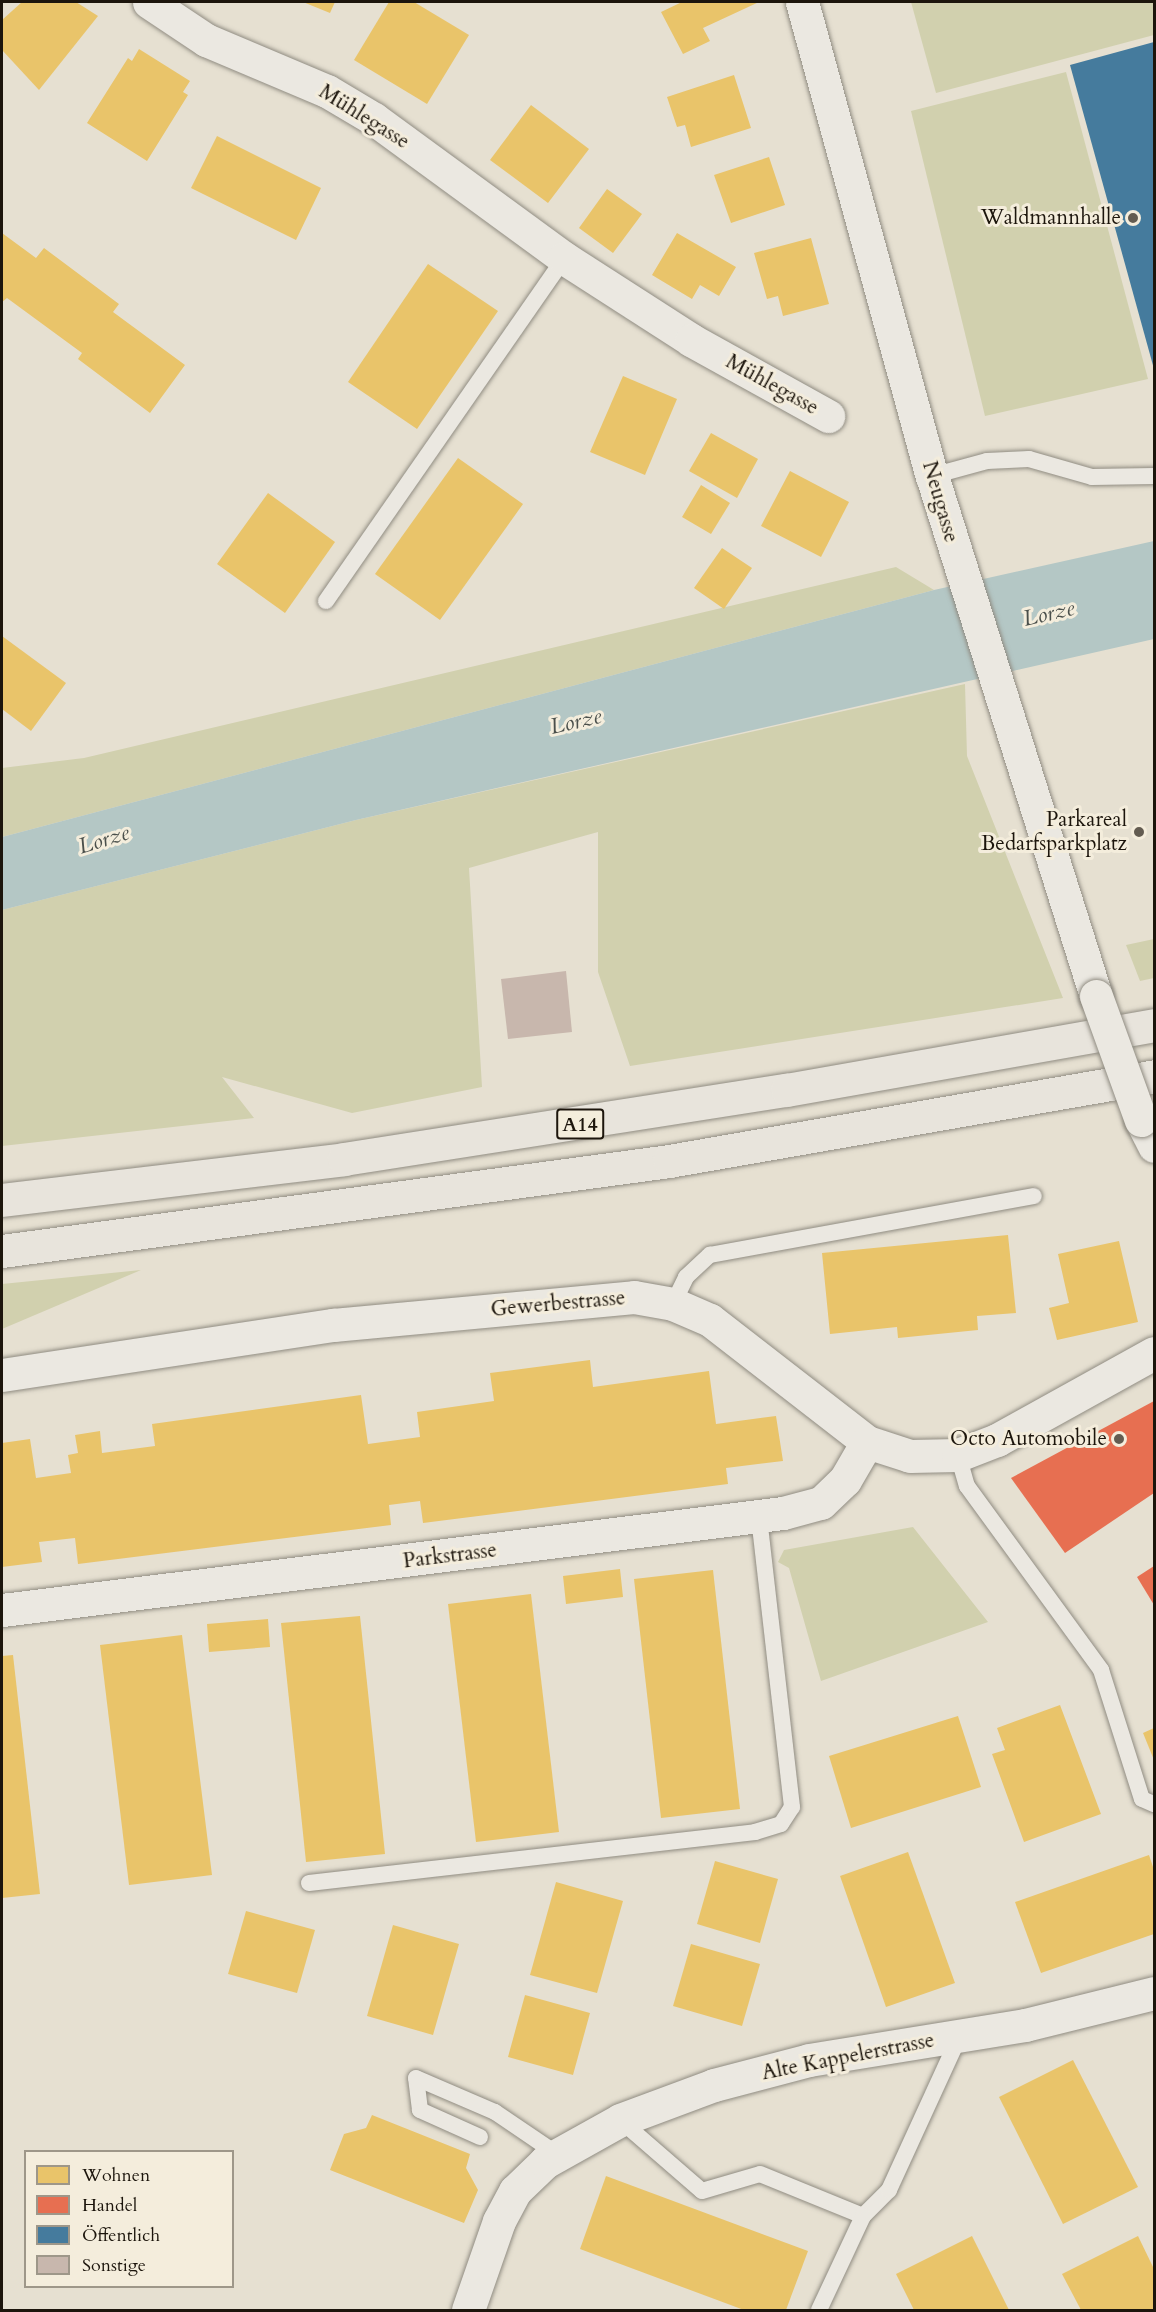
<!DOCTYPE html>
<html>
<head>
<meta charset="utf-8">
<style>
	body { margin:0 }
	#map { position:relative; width:1156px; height:2312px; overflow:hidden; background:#e6e0d1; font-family:Cardo,serif }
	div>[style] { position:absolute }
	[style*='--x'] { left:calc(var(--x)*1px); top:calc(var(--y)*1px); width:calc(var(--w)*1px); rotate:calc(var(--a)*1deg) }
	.green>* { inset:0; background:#d1d0ae }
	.water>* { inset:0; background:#b4c7c5 }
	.homes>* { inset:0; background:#e9c46a }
	.shops>* { inset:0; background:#e76f51 }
	.public>* { inset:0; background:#457b9d }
	.building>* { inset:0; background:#c8b7ad }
	.roads { filter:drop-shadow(0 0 2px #908c82) drop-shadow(0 0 2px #908c82) }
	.service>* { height:16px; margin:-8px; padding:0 8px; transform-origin:8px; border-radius:8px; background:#ebe8e1 }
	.minor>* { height:33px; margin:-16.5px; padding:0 16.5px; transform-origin:16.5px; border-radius:16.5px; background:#ebe8e1 }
	.tertiary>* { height:33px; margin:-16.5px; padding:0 16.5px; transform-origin:16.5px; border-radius:16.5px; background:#ebe8e1 }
	.motorway>* { height:33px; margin:-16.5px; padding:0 16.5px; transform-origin:16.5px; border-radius:16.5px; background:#e8e4dc }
	.bridges { filter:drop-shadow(0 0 2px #908c82) drop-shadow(0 0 2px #908c82) }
	.tertiary-bridge>* { height:33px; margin:-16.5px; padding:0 16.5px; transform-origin:16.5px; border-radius:16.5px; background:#ebe8e1 }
	.dots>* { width:16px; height:16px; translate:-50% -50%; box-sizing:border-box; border:3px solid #f4eddc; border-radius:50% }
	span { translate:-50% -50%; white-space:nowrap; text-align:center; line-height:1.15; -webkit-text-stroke:6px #f4eddc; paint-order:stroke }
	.shield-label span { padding:2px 4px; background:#f4eddc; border:2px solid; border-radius:4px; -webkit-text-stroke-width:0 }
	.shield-label { font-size:20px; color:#1c150c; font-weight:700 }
	.street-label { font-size:21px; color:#1c150c }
	.poi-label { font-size:21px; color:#1c150c }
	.right { translate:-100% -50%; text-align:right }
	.water-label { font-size:22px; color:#4a4f4b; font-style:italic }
	.frame { position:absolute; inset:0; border:3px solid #1c150c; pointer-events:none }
	.legend { position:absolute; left:24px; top:2150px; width:210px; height:138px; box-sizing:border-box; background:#f4eddc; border:2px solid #9e9789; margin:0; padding:8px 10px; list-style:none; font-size:18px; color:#1c150c }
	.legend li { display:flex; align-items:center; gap:12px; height:30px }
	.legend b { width:30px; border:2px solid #9e9789 }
</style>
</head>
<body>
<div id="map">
	<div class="green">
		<i style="clip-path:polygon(911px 2px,1154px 2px,1154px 35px,936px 93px)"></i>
		<i style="clip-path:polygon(1066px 72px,1148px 379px,985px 416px,911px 111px)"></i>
		<i style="clip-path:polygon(896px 567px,934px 590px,2px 837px,2px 768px,84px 758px)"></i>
		<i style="clip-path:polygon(965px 684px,967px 756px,1063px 998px,630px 1066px,598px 972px,598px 832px,469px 868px,482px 1087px,352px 1113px,222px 1077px,254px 1118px,2px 1146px,2px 910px,356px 820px)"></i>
		<i style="clip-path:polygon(1154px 939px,1154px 978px,1140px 981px,1126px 945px)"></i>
		<i style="clip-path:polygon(141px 1270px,2px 1329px,2px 1284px)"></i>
		<i style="clip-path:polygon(913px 1527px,988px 1622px,821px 1681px,789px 1568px,778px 1562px,784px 1550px)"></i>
	</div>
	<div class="water">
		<i style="clip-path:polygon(1154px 541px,1154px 639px,356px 820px,2px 910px,2px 837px,934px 590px)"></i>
	</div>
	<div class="homes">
		<i style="clip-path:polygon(22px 2px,76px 2px,98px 16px,39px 90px,2px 50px,2px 20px)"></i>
		<i style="clip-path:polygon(303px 2px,335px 2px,330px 13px)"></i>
		<i style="clip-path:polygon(389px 2px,414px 2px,469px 35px,427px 104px,354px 60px)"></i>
		<i style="clip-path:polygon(682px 2px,759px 2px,703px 28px,710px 41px,683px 54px,661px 12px)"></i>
		<i style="clip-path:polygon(139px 49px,190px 81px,183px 92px,188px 95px,147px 161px,87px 123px,128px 58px,132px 61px)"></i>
		<i style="clip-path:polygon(734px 75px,751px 128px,691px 147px,685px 125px,677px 127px,667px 97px)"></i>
		<i style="clip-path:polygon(531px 105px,589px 149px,548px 203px,490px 160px)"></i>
		<i style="clip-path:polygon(217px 136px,321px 188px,296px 240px,191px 188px)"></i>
		<i style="clip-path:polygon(769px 157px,785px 205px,731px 223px,714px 175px)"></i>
		<i style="clip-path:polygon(607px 189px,642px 214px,613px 253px,579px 228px)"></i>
		<i style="clip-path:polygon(2px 233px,36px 258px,44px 248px,119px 304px,113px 312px,185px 365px,150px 413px,78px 359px,82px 353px,7px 298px,2px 302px)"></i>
		<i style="clip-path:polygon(677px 233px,736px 267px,719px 296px,700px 285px,692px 299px,652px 275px)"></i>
		<i style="clip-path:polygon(811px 238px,829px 304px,783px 316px,778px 296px,767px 299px,754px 253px)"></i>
		<i style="clip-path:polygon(428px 264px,498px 311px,417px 429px,348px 382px)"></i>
		<i style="clip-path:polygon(623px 376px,677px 399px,645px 475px,590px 452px)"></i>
		<i style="clip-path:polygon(711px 433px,758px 459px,737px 498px,689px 471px)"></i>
		<i style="clip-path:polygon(458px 458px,523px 504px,440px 620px,375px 574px)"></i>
		<i style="clip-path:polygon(790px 471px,849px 502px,821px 557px,761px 526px)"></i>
		<i style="clip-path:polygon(701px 485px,730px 503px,711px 534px,682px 517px)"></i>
		<i style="clip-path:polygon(268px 493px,335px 542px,285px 613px,217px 564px)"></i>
		<i style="clip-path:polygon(722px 548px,752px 568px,724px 609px,694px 588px)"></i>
		<i style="clip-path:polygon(2px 636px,66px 683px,31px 731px,2px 709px)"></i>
		<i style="clip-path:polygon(1008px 1235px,1016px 1313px,977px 1316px,978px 1330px,898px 1338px,897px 1327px,830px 1334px,822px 1253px)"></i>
		<i style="clip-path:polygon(1119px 1241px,1138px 1322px,1057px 1340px,1049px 1308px,1069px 1303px,1058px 1254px)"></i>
		<i style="clip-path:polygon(590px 1360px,593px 1387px,709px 1371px,716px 1424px,776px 1416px,783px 1461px,726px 1468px,728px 1484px,423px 1523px,420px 1501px,389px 1505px,391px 1525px,78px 1564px,75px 1538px,39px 1542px,42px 1562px,2px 1567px,2px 1443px,30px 1439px,36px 1478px,71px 1473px,68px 1455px,78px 1453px,75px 1435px,100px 1431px,102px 1453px,155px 1446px,152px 1424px,361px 1395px,368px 1444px,420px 1437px,417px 1412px,494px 1401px,490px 1373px)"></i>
		<i style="clip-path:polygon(620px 1569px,623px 1597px,566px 1604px,563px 1576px)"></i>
		<i style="clip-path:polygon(713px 1570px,740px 1809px,661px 1818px,634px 1579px)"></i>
		<i style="clip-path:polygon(531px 1594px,559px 1832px,476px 1842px,448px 1604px)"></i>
		<i style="clip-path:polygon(360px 1616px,385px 1854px,306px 1862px,281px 1623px)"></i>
		<i style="clip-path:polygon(268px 1619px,270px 1647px,209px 1652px,207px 1624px)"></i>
		<i style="clip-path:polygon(182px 1635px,212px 1875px,129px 1885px,100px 1645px)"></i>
		<i style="clip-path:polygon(13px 1655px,40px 1894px,2px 1898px,2px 1656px)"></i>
		<i style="clip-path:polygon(1060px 1705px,1101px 1814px,1024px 1842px,992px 1754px,1005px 1750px,997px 1728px)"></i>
		<i style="clip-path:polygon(958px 1716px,981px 1787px,851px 1828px,829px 1756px)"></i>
		<i style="clip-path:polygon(1154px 1728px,1154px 1760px,1143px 1733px)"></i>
		<i style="clip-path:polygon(908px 1852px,955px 1983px,886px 2007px,840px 1876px)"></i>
		<i style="clip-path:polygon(1149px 1855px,1154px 1870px,1154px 1934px,1041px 1973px,1015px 1902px)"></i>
		<i style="clip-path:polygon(715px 1861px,778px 1879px,760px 1943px,697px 1924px)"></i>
		<i style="clip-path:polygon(556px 1882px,623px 1901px,597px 1993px,530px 1975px)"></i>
		<i style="clip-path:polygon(246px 1911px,315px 1930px,297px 1993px,228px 1974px)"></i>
		<i style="clip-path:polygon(393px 1925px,459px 1944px,433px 2035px,367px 2016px)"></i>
		<i style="clip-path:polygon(691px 1944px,760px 1964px,742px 2026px,673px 2006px)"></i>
		<i style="clip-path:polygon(525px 1995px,590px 2013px,573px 2075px,508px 2057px)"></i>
		<i style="clip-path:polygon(1073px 2060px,1138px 2187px,1063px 2224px,999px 2097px)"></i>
		<i style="clip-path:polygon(372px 2115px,470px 2154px,466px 2168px,478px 2190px,464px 2223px,330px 2170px,344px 2134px,366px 2128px)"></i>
		<i style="clip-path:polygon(606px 2176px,808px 2251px,786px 2310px,744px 2310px,580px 2249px)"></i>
		<i style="clip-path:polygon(972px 2236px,1009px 2310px,914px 2310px,896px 2274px)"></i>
		<i style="clip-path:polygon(1138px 2236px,1154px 2269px,1154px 2310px,1081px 2310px,1062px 2274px)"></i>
	</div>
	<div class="shops">
		<i style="clip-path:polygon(1154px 1401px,1154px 1493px,1065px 1553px,1011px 1478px)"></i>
		<i style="clip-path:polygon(1154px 1566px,1154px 1605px,1137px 1577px)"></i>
	</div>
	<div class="public">
		<i style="clip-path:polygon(1154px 42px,1154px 369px,1070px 65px)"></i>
	</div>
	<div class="building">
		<i style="clip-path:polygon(566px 971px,572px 1032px,508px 1039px,501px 979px)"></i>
	</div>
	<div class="roads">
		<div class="service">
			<i style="--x:932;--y:476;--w:57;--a:-15.3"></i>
			<i style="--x:987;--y:461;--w:42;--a:-2.7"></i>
			<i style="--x:1029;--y:459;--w:66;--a:15.9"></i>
			<i style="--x:1092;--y:477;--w:62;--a:-0.9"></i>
			<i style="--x:326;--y:601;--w:417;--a:-55.2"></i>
			<i style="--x:673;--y:1304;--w:30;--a:-64"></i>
			<i style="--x:686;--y:1277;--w:33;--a:-43"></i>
			<i style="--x:710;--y:1255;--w:329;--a:-10.3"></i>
			<i style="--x:958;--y:1455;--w:32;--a:74"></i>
			<i style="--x:967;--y:1486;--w:228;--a:53.9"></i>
			<i style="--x:1101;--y:1670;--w:135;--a:72.4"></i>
			<i style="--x:1142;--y:1799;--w:13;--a:23"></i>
			<i style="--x:309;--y:1883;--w:449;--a:-6.5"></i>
			<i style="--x:755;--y:1832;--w:27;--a:-17"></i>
			<i style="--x:781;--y:1824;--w:20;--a:-57"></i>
			<i style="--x:792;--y:1807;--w:293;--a:-96.5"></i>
			<i style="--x:620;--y:2120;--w:108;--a:40.9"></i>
			<i style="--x:702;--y:2191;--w:60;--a:-16.3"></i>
			<i style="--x:760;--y:2174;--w:111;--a:22.2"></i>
			<i style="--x:863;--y:2216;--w:37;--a:-45"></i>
			<i style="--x:889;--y:2190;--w:170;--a:-65.4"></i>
			<i style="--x:480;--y:2137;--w:66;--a:-155.8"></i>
			<i style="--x:420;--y:2110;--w:32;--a:-97"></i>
			<i style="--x:416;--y:2078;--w:86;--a:23.3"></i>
			<i style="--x:495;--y:2112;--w:75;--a:34.1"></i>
			<i style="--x:819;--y:2310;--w:104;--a:-64.9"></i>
		</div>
		<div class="minor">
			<i style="--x:149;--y:2;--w:69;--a:33.7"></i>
			<i style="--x:206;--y:40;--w:131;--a:22.9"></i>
			<i style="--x:327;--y:91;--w:55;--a:30.8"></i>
			<i style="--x:374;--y:119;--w:235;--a:36.2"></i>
			<i style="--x:564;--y:258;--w:151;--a:32.8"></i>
			<i style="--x:691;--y:340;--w:157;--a:29"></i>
			<i style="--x:2;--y:1375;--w:335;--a:-8.6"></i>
			<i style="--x:333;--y:1325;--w:302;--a:-5.3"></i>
			<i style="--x:634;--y:1297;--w:40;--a:10"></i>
			<i style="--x:673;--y:1304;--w:40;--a:23.4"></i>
			<i style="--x:710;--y:1320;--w:199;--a:37.8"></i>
			<i style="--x:867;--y:1442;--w:45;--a:18"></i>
			<i style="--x:910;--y:1456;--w:48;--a:-1.2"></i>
			<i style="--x:958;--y:1455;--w:42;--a:-21"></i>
			<i style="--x:997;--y:1440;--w:179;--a:-29"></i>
			<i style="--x:2;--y:1610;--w:787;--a:-7.08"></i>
			<i style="--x:783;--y:1513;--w:39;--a:-15"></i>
			<i style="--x:821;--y:1503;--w:33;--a:-44"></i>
			<i style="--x:845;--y:1480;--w:44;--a:-59.9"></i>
			<i style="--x:468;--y:2310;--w:94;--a:-70.8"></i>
			<i style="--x:499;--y:2221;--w:34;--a:-62"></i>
			<i style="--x:515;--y:2191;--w:42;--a:-44"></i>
			<i style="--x:545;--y:2162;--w:86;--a:-29.2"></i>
			<i style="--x:620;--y:2120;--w:100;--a:-20.4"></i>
			<i style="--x:714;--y:2085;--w:98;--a:-14.7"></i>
			<i style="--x:809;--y:2060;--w:219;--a:-9.2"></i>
			<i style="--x:1025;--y:2025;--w:133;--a:-13.9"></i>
		</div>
		<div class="tertiary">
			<i style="--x:802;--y:2;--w:492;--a:74.7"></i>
			<i style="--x:932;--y:476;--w:545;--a:72.5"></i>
			<i style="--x:1141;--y:1120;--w:29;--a:63"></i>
		</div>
		<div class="motorway">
			<i style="--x:2;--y:1200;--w:344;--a:-6.8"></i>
			<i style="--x:344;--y:1159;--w:448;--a:-8.9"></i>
			<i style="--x:787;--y:1090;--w:373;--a:-10"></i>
			<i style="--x:2;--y:1251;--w:673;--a:-7.68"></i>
			<i style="--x:669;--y:1161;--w:492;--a:-9.9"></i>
		</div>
	</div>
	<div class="bridges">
		<div class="tertiary-bridge">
			<i style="--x:1096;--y:996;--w:132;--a:70.1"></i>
		</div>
	</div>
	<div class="dots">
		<i style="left:1133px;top:218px;background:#635c51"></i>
		<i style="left:1139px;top:832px;background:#635c51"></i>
		<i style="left:1119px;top:1439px;background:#635c51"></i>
	</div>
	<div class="shield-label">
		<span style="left:580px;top:1124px">A14</span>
	</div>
	<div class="street-label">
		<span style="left:364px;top:117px;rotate:32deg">Mühlegasse</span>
		<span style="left:772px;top:385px;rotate:29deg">Mühlegasse</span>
		<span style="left:940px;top:502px;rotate:74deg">Neugasse</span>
		<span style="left:558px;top:1304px;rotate:-5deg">Gewerbestrasse</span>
		<span style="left:450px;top:1556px;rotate:-7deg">Parkstrasse</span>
		<span style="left:848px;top:2057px;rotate:-11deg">Alte Kappelerstrasse</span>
	</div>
	<div class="poi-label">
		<span class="right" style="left:1121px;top:218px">Waldmannhalle</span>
		<span class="right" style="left:1127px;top:832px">Parkareal<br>Bedarfsparkplatz</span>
		<span class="right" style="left:1107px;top:1439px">Octo Automobile</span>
	</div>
	<div class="water-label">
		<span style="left:1049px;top:614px;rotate:-13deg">Lorze</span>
		<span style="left:576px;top:722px;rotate:-13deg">Lorze</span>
		<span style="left:104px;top:840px;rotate:-17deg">Lorze</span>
	</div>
	<div class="frame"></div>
	<ul class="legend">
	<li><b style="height:16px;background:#e9c46a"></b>Wohnen</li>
	<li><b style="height:16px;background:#e76f51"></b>Handel</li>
	<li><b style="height:16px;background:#457b9d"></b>Öffentlich</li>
	<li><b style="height:16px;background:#c8b7ad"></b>Sonstige</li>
	</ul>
</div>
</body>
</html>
